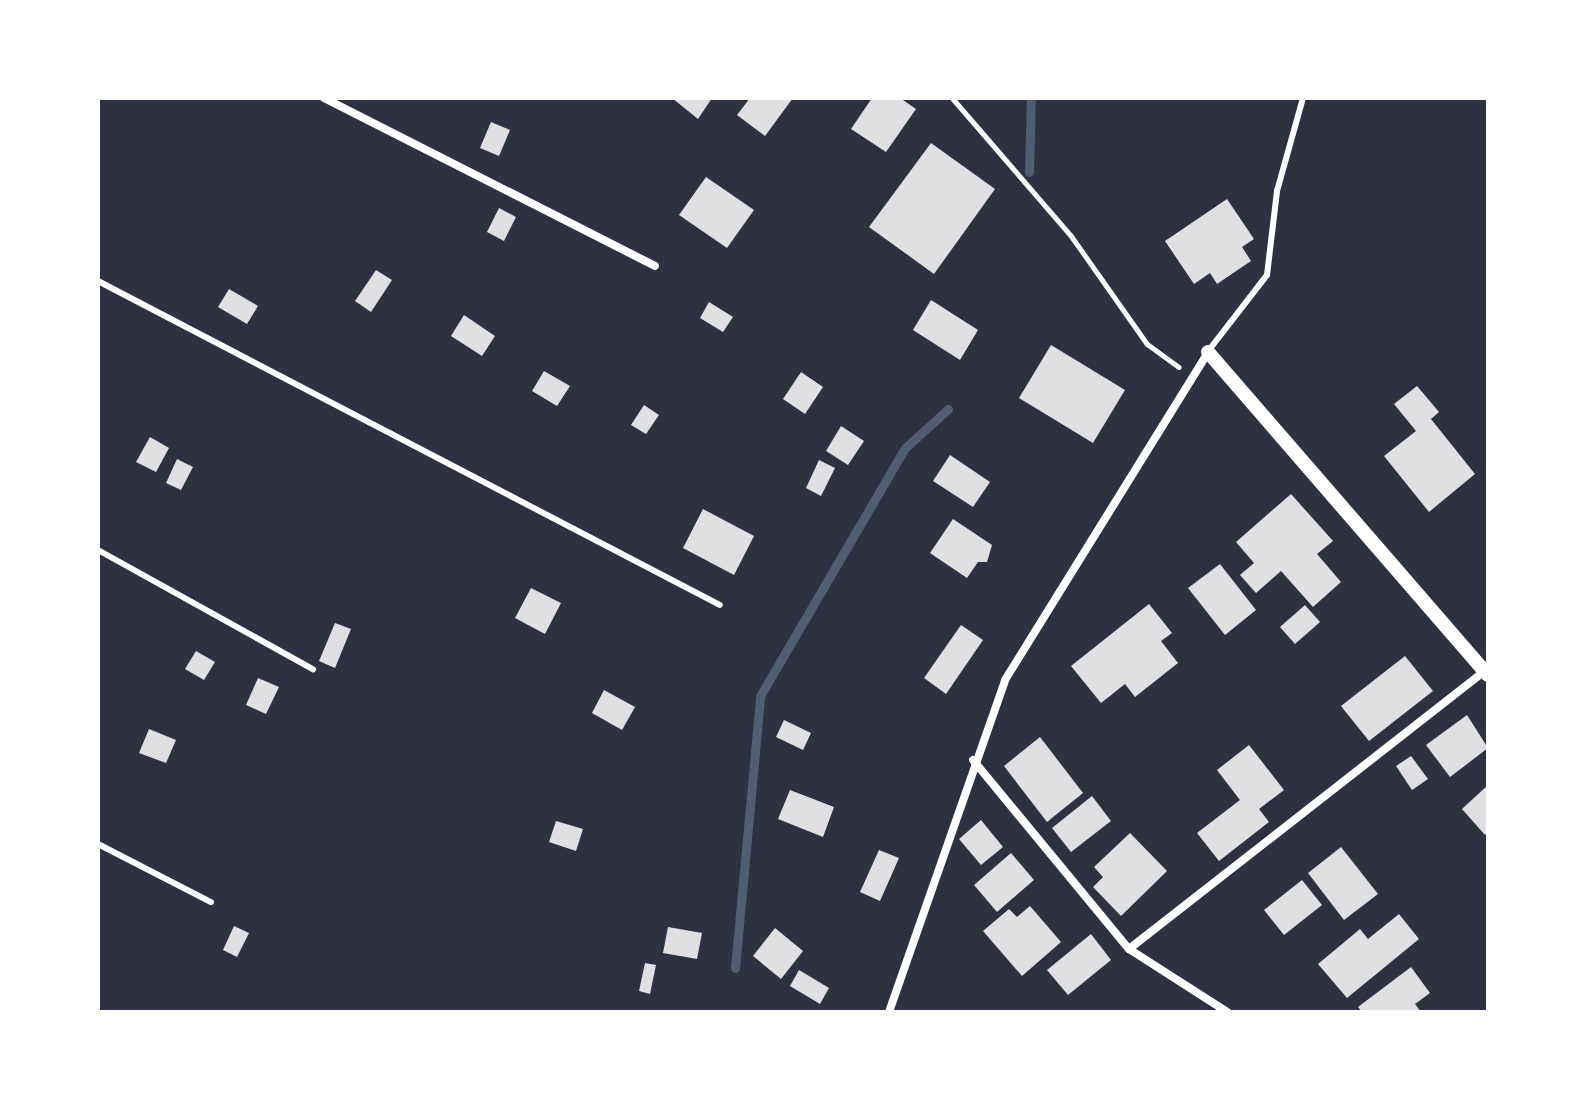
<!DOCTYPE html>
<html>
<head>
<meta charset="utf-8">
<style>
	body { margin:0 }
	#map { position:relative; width:1586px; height:1110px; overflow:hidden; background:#2d3142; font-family:"Golos Text",sans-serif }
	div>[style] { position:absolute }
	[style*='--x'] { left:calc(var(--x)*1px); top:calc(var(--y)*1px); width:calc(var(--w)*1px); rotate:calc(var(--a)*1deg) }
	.stream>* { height:9px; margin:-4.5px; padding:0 4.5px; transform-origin:4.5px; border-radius:4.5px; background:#4f5d75 }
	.building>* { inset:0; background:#e0e0e3 }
	.path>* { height:5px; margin:-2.5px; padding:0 2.5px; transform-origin:2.5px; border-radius:2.5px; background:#fff }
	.service>* { height:6px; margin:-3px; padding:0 3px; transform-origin:3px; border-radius:3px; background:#fff }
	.minor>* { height:8px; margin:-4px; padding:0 4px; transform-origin:4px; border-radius:4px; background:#fff }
	.tertiary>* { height:14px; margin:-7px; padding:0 7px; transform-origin:7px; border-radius:7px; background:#fff }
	span { translate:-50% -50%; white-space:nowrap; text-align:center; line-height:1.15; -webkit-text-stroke:7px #fff; paint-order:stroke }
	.frame { position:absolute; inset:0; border:100px solid #fff; pointer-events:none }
</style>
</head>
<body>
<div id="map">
	<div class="stream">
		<i style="--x:1029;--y:172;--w:74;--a:-88.5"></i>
		<i style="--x:735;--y:968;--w:273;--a:-84.7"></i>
		<i style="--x:760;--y:696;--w:287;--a:-59.7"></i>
		<i style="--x:905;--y:448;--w:58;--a:-42.2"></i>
	</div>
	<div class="building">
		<i style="clip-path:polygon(672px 98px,712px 98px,698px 119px)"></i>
		<i style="clip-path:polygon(750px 98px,793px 98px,765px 136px,737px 115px)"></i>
		<i style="clip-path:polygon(872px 98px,900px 98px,916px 109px,886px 152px,851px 129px)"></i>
		<i style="clip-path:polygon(491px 122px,510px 130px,499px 156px,480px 148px)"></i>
		<i style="clip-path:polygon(931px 143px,995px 189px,934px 274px,869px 227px)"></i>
		<i style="clip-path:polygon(706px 177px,754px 210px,727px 248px,679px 215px)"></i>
		<i style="clip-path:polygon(1227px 199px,1254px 239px,1242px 247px,1251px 261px,1217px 284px,1210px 273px,1194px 284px,1165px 241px)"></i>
		<i style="clip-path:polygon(499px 208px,516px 217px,504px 241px,487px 232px)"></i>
		<i style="clip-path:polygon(376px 270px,392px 280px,371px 312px,355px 301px)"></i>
		<i style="clip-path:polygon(229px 289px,258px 306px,247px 324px,218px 307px)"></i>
		<i style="clip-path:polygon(931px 300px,978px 330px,960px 360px,913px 330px)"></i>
		<i style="clip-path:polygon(709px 302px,733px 317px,723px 332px,700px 318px)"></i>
		<i style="clip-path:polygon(464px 315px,495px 336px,482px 356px,451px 336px)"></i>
		<i style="clip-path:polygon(1051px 345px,1125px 390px,1093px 443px,1019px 398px)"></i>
		<i style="clip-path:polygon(544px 371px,570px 386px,557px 406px,532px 391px)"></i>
		<i style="clip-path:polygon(801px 372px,823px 387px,805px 414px,783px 399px)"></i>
		<i style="clip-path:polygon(1417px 386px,1439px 412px,1431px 419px,1475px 474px,1429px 512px,1384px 456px,1416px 431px,1394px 404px)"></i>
		<i style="clip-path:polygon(644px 405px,659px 415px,646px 434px,631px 425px)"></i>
		<i style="clip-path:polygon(841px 426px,864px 441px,848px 465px,826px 451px)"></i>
		<i style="clip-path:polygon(150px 437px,169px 448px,156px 472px,136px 462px)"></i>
		<i style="clip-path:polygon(950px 455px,990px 482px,973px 507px,933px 481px)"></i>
		<i style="clip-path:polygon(177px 459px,193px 467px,181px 490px,166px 483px)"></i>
		<i style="clip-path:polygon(819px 460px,835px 468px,821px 496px,806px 488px)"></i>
		<i style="clip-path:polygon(1291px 494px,1333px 541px,1317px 554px,1341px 582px,1313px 607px,1281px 571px,1256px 593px,1240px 575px,1254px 563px,1236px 542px)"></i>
		<i style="clip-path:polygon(703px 509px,754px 536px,734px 575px,683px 548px)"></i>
		<i style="clip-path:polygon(953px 519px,992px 545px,987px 562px,978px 562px,967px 578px,930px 553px)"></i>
		<i style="clip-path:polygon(1220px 564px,1256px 610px,1225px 635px,1188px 588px)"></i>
		<i style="clip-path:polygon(531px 588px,561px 603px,545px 634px,515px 618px)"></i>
		<i style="clip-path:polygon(1149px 604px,1172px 633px,1161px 641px,1178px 663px,1135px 697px,1125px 684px,1101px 703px,1071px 666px)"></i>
		<i style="clip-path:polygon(1305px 605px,1320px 622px,1295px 644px,1280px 627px)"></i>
		<i style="clip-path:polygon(335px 623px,351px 629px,335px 668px,319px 661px)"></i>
		<i style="clip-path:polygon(961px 625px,983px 640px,946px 694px,924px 678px)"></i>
		<i style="clip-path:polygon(196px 651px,215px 662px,204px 680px,185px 669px)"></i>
		<i style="clip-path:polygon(1405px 656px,1433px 691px,1369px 741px,1341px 706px)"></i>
		<i style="clip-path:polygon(258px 678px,279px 687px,266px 714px,246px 705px)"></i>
		<i style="clip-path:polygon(604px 690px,635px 707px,622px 730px,592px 713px)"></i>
		<i style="clip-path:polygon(1467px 715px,1488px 748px,1450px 777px,1426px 745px)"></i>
		<i style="clip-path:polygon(784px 720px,811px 733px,803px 750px,776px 737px)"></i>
		<i style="clip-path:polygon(149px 729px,176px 740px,166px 763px,139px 753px)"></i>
		<i style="clip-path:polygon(1040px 737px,1083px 793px,1047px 822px,1004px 766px)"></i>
		<i style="clip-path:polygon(1249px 745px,1284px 790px,1259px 809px,1269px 822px,1219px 861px,1197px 833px,1240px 800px,1217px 770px)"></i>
		<i style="clip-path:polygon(1411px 756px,1428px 779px,1412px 790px,1396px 766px)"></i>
		<i style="clip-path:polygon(1488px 785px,1488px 832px,1485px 835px,1462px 809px)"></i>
		<i style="clip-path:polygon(790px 790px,834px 807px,823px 837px,778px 819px)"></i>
		<i style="clip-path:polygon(1092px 796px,1111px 821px,1071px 852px,1052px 828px)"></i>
		<i style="clip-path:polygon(981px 820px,1003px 847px,981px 865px,959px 839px)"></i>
		<i style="clip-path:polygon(556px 821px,583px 829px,576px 851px,549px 842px)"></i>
		<i style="clip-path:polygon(1130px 833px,1167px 871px,1121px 916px,1093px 887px,1103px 877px,1094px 867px)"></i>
		<i style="clip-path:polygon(1341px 847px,1378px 894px,1344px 920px,1308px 873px)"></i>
		<i style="clip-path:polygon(879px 850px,899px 858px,880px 901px,860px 892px)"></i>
		<i style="clip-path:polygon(1011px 853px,1034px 880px,997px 912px,974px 885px)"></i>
		<i style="clip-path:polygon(1302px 880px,1322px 905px,1284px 935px,1264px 910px)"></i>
		<i style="clip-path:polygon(1030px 906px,1061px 942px,1022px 976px,983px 931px,1009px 909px,1017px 917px)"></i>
		<i style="clip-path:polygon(1399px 914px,1419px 939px,1347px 998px,1318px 964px,1360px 929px,1368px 939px)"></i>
		<i style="clip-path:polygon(234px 926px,249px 933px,237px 957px,223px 950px)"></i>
		<i style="clip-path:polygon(668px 927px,702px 933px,697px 959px,663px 953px)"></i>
		<i style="clip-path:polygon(775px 928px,803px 951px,781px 979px,753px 956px)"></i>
		<i style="clip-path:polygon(1091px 934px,1111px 960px,1068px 995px,1047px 970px)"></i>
		<i style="clip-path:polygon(645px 963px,656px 965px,650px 994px,639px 991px)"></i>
		<i style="clip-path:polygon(1411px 967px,1430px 993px,1415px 1004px,1421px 1012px,1362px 1012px,1358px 1007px)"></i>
		<i style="clip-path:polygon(799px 970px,829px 988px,820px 1004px,790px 986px)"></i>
	</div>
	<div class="path">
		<i style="--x:952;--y:98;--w:182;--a:49.2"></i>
		<i style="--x:1071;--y:236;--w:132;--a:54.9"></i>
		<i style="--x:1147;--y:344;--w:39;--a:36"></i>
	</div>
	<div class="service">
		<i style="--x:98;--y:281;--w:701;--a:27.52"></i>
		<i style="--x:1209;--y:350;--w:95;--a:-52.3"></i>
		<i style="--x:1267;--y:275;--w:85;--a:-83.2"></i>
		<i style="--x:1277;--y:191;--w:97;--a:-74.4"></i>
		<i style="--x:98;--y:550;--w:246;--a:29"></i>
		<i style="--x:98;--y:844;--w:127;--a:27.2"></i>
	</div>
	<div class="minor">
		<i style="--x:324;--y:98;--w:371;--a:26.9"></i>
		<i style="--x:973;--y:760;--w:245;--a:50.5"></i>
		<i style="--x:1129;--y:949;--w:117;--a:32.7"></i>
		<i style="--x:1129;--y:949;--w:452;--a:-38"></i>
		<i style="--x:889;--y:1012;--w:352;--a:-70.7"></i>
		<i style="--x:1005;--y:680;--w:386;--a:-58.2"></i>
	</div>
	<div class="tertiary">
		<i style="--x:1208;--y:352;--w:427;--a:49.1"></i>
	</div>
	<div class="frame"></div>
</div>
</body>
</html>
